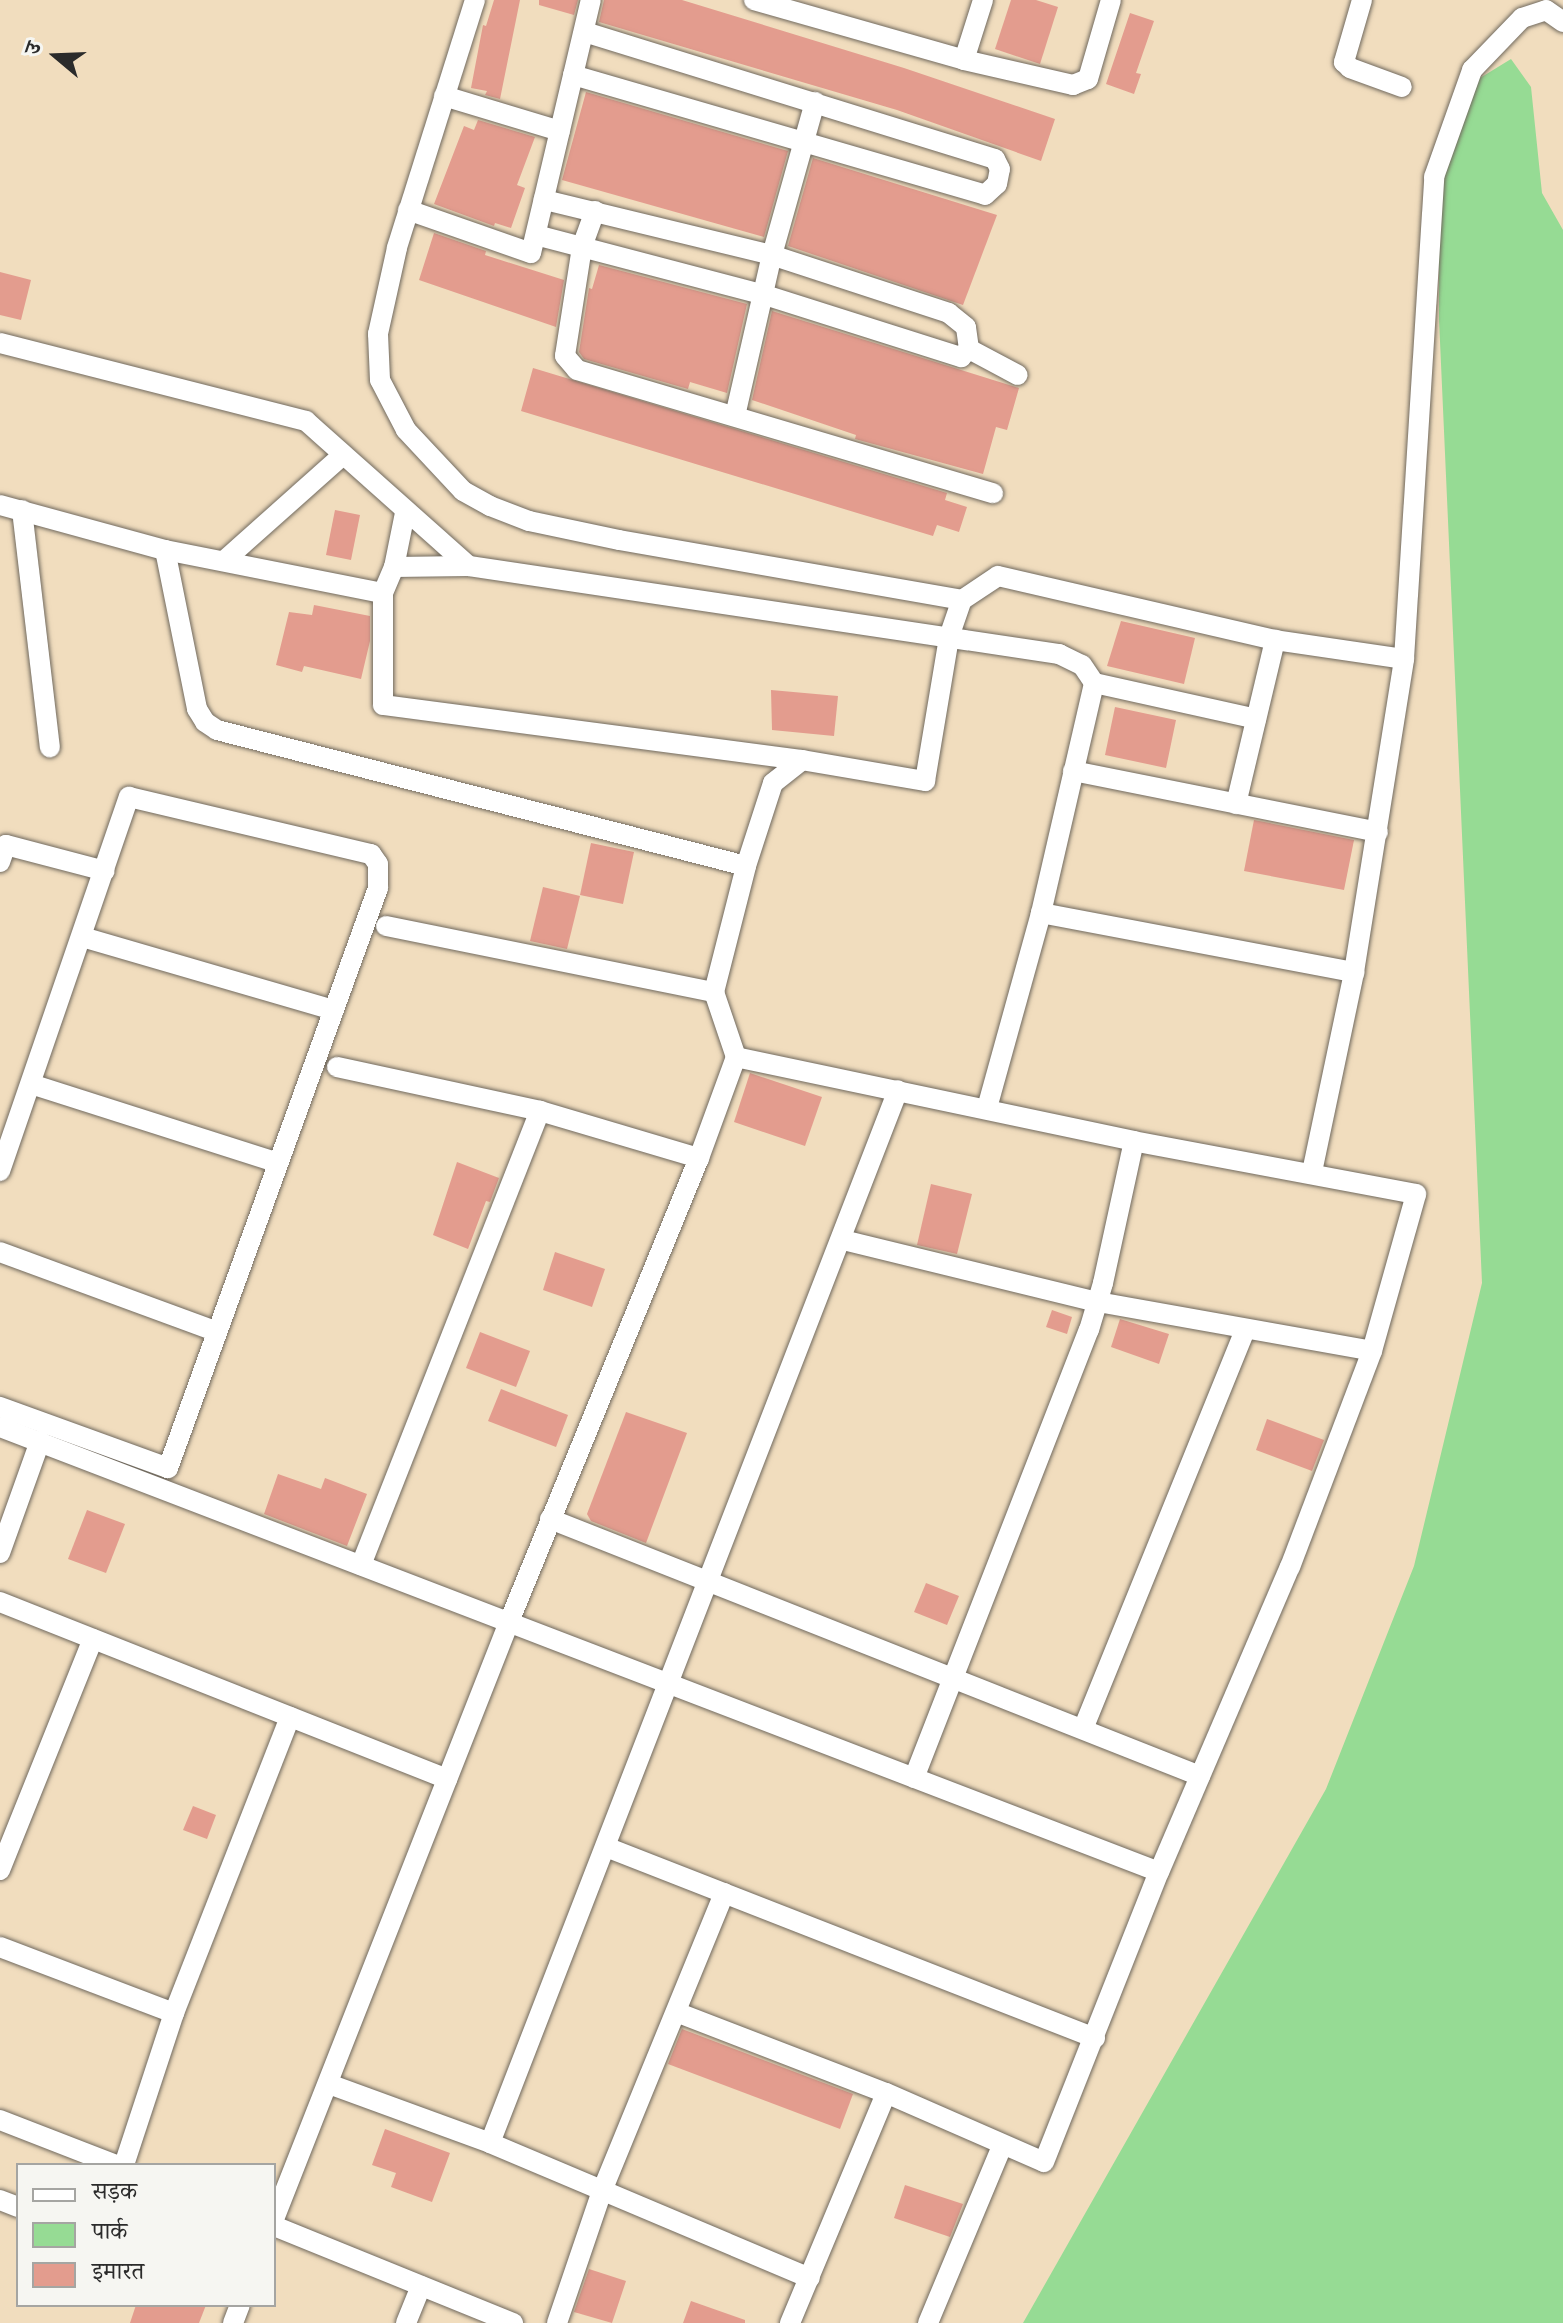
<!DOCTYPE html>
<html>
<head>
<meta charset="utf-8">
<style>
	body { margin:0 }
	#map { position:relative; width:1563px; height:2323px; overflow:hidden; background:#f1ddbe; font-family:"IM FELL French Canon","Noto Serif Devanagari",serif }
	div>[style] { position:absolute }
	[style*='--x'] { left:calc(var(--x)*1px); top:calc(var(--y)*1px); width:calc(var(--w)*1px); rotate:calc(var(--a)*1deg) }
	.green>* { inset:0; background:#96db94 }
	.building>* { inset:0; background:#e39c8e }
	.roads { filter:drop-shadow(0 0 2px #70695e) drop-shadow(0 0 2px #70695e) }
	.minor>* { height:20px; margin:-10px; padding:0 10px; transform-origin:10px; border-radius:10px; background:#fff }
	span { translate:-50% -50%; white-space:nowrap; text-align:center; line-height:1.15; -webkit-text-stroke:6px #f6f6f2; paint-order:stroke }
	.legend { position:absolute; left:16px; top:2163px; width:260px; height:144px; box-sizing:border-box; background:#f6f6f2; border:2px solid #a5a5a2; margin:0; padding:10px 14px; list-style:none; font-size:24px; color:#2b2b2b }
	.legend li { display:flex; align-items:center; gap:16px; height:40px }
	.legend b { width:40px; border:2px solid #a5a5a2 }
	.north { position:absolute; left:16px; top:16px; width:80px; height:80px; -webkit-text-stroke:6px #f6f6f2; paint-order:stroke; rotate:289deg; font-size:22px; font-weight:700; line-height:32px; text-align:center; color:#2b2b2b }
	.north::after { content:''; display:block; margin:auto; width:28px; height:36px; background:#2b2b2b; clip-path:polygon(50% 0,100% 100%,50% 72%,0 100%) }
</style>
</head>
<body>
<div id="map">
	<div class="green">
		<i style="clip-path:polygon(1511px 59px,1531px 87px,1542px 193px,1563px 230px,1563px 2323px,1023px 2323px,1326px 1789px,1414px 1566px,1482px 1283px,1439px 319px,1439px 182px,1467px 86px)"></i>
	</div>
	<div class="building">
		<i style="clip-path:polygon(494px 0,520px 0,500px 99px,485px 95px,487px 91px,471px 88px,483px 25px,486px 26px)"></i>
		<i style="clip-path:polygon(539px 0,578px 0,574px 15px,539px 5px)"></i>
		<i style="clip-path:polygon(604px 0,682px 0,904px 68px,1055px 119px,1041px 161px,897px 110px,599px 22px)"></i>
		<i style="clip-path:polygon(1011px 0,1036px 0,1058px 7px,1040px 64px,995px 49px)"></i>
		<i style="clip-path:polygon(1130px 13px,1154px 21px,1136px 73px,1141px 74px,1134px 94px,1106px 84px)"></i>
		<i style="clip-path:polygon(586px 92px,788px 151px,764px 237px,562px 180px)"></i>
		<i style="clip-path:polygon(478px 120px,535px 137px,517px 185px,525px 188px,511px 228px,495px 223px,494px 226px,434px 204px,464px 126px,474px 130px)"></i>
		<i style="clip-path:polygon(813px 158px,997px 215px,963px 305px,788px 246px)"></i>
		<i style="clip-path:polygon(434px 233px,486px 251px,485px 255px,564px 280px,556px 327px,419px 280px)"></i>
		<i style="clip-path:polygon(599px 265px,747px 304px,727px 393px,690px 382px,688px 389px,584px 359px,579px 352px,589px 288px,592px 289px)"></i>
		<i style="clip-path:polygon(0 272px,31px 280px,21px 320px,0 315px)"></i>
		<i style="clip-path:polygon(772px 311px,1019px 388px,1007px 430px,996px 427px,983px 474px,855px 439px,856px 435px,752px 400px)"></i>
		<i style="clip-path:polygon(533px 368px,947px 493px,945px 500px,967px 507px,959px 532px,937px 525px,933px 536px,521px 411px)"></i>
		<i style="clip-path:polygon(335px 510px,360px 515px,351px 560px,326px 555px)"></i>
		<i style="clip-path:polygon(314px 605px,370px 616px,370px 641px,361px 679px,304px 666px,302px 672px,276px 665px,289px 612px,312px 615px)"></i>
		<i style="clip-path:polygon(1121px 621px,1195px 638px,1184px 684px,1107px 666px)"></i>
		<i style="clip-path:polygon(771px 690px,838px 696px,834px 736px,772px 730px)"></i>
		<i style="clip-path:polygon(1115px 707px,1176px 720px,1166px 768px,1105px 755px)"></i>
		<i style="clip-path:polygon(1254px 820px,1354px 840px,1344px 890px,1244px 871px)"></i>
		<i style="clip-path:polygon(591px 843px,634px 852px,623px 904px,580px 895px)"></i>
		<i style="clip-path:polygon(543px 887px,580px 896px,567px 949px,530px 941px)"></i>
		<i style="clip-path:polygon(750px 1073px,822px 1097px,805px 1146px,734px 1122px)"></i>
		<i style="clip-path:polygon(457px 1162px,499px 1178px,490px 1202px,486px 1201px,468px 1249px,433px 1235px)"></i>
		<i style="clip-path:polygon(931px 1184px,972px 1194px,957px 1254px,917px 1245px)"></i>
		<i style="clip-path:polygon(555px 1252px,605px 1269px,592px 1307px,543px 1290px)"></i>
		<i style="clip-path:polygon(1052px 1310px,1072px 1317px,1067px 1334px,1046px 1327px)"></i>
		<i style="clip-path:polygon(1120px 1319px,1169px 1334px,1159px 1364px,1111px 1347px)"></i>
		<i style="clip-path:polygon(480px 1332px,530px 1351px,516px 1387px,466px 1368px)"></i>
		<i style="clip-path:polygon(501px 1389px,568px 1415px,556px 1447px,488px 1421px)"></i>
		<i style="clip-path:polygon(626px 1412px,687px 1433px,646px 1543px,591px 1521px,587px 1514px)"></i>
		<i style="clip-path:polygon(1267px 1419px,1324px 1440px,1312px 1471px,1256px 1450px)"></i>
		<i style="clip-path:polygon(278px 1474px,321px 1489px,325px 1478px,367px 1494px,347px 1546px,264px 1514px)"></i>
		<i style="clip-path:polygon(87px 1510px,125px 1524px,106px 1573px,68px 1559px)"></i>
		<i style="clip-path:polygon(926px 1583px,959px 1596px,947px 1625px,914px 1612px)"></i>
		<i style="clip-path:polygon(193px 1806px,216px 1815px,207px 1839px,183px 1830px)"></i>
		<i style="clip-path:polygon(682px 2029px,853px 2094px,840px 2129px,668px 2064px)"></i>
		<i style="clip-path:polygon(385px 2129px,450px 2153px,432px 2202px,391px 2187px,396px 2173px,372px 2165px)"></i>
		<i style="clip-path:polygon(905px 2185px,963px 2204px,950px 2237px,894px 2218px)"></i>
		<i style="clip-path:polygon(589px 2269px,626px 2281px,612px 2323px,574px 2312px)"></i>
		<i style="clip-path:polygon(691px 2301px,745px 2320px,745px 2323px,683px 2323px)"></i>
		<i style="clip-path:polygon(136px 2305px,206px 2305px,199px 2323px,130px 2323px)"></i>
	</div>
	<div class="roads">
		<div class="minor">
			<i style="--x:475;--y:0;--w:260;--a:107.5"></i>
			<i style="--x:397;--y:248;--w:88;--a:102.5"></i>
			<i style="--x:378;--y:334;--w:46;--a:87.5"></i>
			<i style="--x:380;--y:380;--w:56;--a:62.5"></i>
			<i style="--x:406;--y:430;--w:83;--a:46.9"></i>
			<i style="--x:463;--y:491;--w:31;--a:29"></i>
			<i style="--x:490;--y:506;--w:42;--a:21"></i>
			<i style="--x:529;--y:521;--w:92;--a:11.9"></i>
			<i style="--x:619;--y:540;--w:348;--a:9.9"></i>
			<i style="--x:962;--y:600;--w:43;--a:-33.7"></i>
			<i style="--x:998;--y:576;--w:284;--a:13"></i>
			<i style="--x:1275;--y:640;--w:130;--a:8.4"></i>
			<i style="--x:754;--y:0;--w:218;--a:15.9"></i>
			<i style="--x:964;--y:60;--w:112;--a:12.9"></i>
			<i style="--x:1073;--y:85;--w:16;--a:-22"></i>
			<i style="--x:1088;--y:79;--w:82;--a:-73.8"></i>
			<i style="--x:1362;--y:0;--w:65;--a:106.2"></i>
			<i style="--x:1344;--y:62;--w:8;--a:45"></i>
			<i style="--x:1350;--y:68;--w:55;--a:20.1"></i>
			<i style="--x:964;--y:60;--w:63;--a:-72.4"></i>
			<i style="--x:573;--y:75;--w:429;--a:16.2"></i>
			<i style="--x:985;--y:195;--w:16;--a:-43"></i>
			<i style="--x:997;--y:184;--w:15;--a:-79"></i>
			<i style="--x:1000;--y:169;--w:11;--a:-117"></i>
			<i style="--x:995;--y:159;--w:430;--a:-162.8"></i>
			<i style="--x:444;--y:96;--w:121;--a:16.8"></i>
			<i style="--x:408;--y:210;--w:130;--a:19.3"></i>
			<i style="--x:531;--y:253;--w:260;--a:-76.7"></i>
			<i style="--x:595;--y:211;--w:38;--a:110"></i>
			<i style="--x:582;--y:247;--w:110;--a:98.9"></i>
			<i style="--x:565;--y:356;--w:18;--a:49"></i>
			<i style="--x:577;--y:370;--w:434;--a:16.5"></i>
			<i style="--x:536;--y:235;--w:237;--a:14.7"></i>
			<i style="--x:765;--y:295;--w:206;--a:17.6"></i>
			<i style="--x:961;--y:357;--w:11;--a:-45"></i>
			<i style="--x:969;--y:349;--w:22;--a:-98"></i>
			<i style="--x:966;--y:327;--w:22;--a:-141"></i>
			<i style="--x:949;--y:313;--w:186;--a:-161.9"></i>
			<i style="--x:772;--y:255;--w:235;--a:-166.4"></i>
			<i style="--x:0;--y:343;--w:316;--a:14.3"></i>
			<i style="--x:306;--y:421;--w:218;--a:41.7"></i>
			<i style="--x:469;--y:566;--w:597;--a:8.48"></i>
			<i style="--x:1059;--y:654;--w:25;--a:26"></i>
			<i style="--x:1082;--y:665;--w:22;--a:56"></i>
			<i style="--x:969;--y:349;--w:55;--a:28"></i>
			<i style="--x:735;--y:416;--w:165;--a:-77.1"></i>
			<i style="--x:772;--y:255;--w:159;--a:-74.3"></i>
			<i style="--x:0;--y:505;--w:171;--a:15.3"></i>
			<i style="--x:165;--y:550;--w:222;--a:11.2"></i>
			<i style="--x:22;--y:510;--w:239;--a:83.3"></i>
			<i style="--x:405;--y:513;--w:55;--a:101.5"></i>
			<i style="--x:394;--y:567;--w:28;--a:113"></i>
			<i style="--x:383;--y:593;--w:112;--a:90"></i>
			<i style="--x:383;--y:705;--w:423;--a:7.5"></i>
			<i style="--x:802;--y:760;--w:125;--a:9.7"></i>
			<i style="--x:925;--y:781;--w:146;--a:-80.5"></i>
			<i style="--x:949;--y:637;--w:39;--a:-71"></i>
			<i style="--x:165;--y:550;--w:162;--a:78.6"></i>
			<i style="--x:197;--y:709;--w:15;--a:58"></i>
			<i style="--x:205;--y:722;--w:14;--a:34"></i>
			<i style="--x:217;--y:730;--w:546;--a:14.42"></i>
			<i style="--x:225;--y:560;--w:158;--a:-41.7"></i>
			<i style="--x:394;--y:567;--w:75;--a:-0.8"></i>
			<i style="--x:1073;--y:771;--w:311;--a:11.3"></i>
			<i style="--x:1236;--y:804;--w:169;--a:-76.6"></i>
			<i style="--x:0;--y:862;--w:18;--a:-71"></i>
			<i style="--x:6;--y:845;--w:102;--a:14.7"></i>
			<i style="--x:1041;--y:913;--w:319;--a:10.7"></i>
			<i style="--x:386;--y:926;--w:335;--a:11.4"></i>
			<i style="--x:82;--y:937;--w:262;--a:16.2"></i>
			<i style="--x:337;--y:1067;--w:208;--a:12.2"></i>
			<i style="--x:540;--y:1111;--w:166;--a:16.5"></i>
			<i style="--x:31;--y:1084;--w:259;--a:17.7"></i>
			<i style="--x:987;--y:1108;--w:202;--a:-74.5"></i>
			<i style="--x:1041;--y:913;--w:236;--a:-77"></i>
			<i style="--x:1094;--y:683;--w:166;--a:12.5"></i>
			<i style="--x:0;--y:1171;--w:396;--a:-71"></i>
			<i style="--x:129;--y:797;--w:249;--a:13.3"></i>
			<i style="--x:371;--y:854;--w:12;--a:55"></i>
			<i style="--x:378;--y:864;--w:24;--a:90"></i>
			<i style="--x:378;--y:888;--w:617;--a:109.9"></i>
			<i style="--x:168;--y:1468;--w:179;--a:-160"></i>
			<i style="--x:1312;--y:1172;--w:204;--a:-78.1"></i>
			<i style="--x:1354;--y:972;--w:317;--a:-80.9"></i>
			<i style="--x:1404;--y:659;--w:483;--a:-86.4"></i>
			<i style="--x:1434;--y:177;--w:114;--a:-70.4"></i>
			<i style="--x:1472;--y:70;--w:72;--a:-46.1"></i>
			<i style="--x:1522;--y:18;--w:25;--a:-18"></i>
			<i style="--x:1546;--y:10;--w:21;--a:35"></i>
			<i style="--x:843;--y:1240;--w:262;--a:13.7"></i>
			<i style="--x:1098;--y:1302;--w:278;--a:10.1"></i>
			<i style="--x:0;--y:1252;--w:231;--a:20.2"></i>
			<i style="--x:0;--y:1427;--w:1241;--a:21"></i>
			<i style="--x:550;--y:1519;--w:699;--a:21.57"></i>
			<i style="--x:0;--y:1553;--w:119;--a:-70.3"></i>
			<i style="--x:361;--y:1565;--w:488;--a:-68.5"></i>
			<i style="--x:0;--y:1602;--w:481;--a:21.6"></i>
			<i style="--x:1083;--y:1729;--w:431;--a:-67.9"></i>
			<i style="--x:914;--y:1778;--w:481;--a:-68.7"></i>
			<i style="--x:1089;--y:1330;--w:49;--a:-73.4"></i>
			<i style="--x:1103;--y:1283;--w:145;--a:-77.7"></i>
			<i style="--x:606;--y:1847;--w:525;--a:21.34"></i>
			<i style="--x:0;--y:1870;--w:249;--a:-68.1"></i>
			<i style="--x:0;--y:1947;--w:186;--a:20.8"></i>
			<i style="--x:676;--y:2012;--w:225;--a:21.1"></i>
			<i style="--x:886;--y:2093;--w:172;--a:23.6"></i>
			<i style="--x:1044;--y:2162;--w:312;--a:-68.4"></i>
			<i style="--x:1159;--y:1872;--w:332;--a:-66.8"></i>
			<i style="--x:1290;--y:1567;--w:231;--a:-69.2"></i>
			<i style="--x:1372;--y:1351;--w:163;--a:-74.3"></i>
			<i style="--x:1416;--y:1194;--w:287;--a:-169.4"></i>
			<i style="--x:1134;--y:1141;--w:407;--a:-168.1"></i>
			<i style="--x:329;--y:2084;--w:171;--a:20.1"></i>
			<i style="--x:490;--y:2143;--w:347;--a:22.9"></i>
			<i style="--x:0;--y:2120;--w:124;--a:21.2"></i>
			<i style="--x:490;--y:2143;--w:1129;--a:-68.82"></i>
			<i style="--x:124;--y:2165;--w:160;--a:-71.8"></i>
			<i style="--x:174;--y:2013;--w:318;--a:-68.6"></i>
			<i style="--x:0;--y:2200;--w:19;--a:21"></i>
			<i style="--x:274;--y:2219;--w:642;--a:-68.51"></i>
			<i style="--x:509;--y:1622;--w:501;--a:-67.73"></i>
			<i style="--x:699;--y:1158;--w:108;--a:-69.9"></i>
			<i style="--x:736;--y:1057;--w:69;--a:-108.7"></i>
			<i style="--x:714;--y:992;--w:130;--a:-75.7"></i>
			<i style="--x:746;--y:866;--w:87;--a:-72"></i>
			<i style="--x:773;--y:783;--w:37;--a:-38"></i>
			<i style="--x:274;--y:2226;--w:258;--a:22.1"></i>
			<i style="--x:233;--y:2323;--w:19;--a:-69"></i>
			<i style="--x:406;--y:2323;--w:40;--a:-68"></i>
			<i style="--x:557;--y:2323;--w:139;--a:-71.2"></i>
			<i style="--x:602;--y:2191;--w:322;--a:-67.7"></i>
			<i style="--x:790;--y:2323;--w:249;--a:-67.3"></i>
			<i style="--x:928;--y:2323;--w:192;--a:-67.3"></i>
		</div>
	</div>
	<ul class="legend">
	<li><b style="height:10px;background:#fff"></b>सड़क</li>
	<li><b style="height:22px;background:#96db94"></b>पार्क</li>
	<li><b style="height:22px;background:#e39c8e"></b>इमारत</li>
	</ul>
	<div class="north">उ</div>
</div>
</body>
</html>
